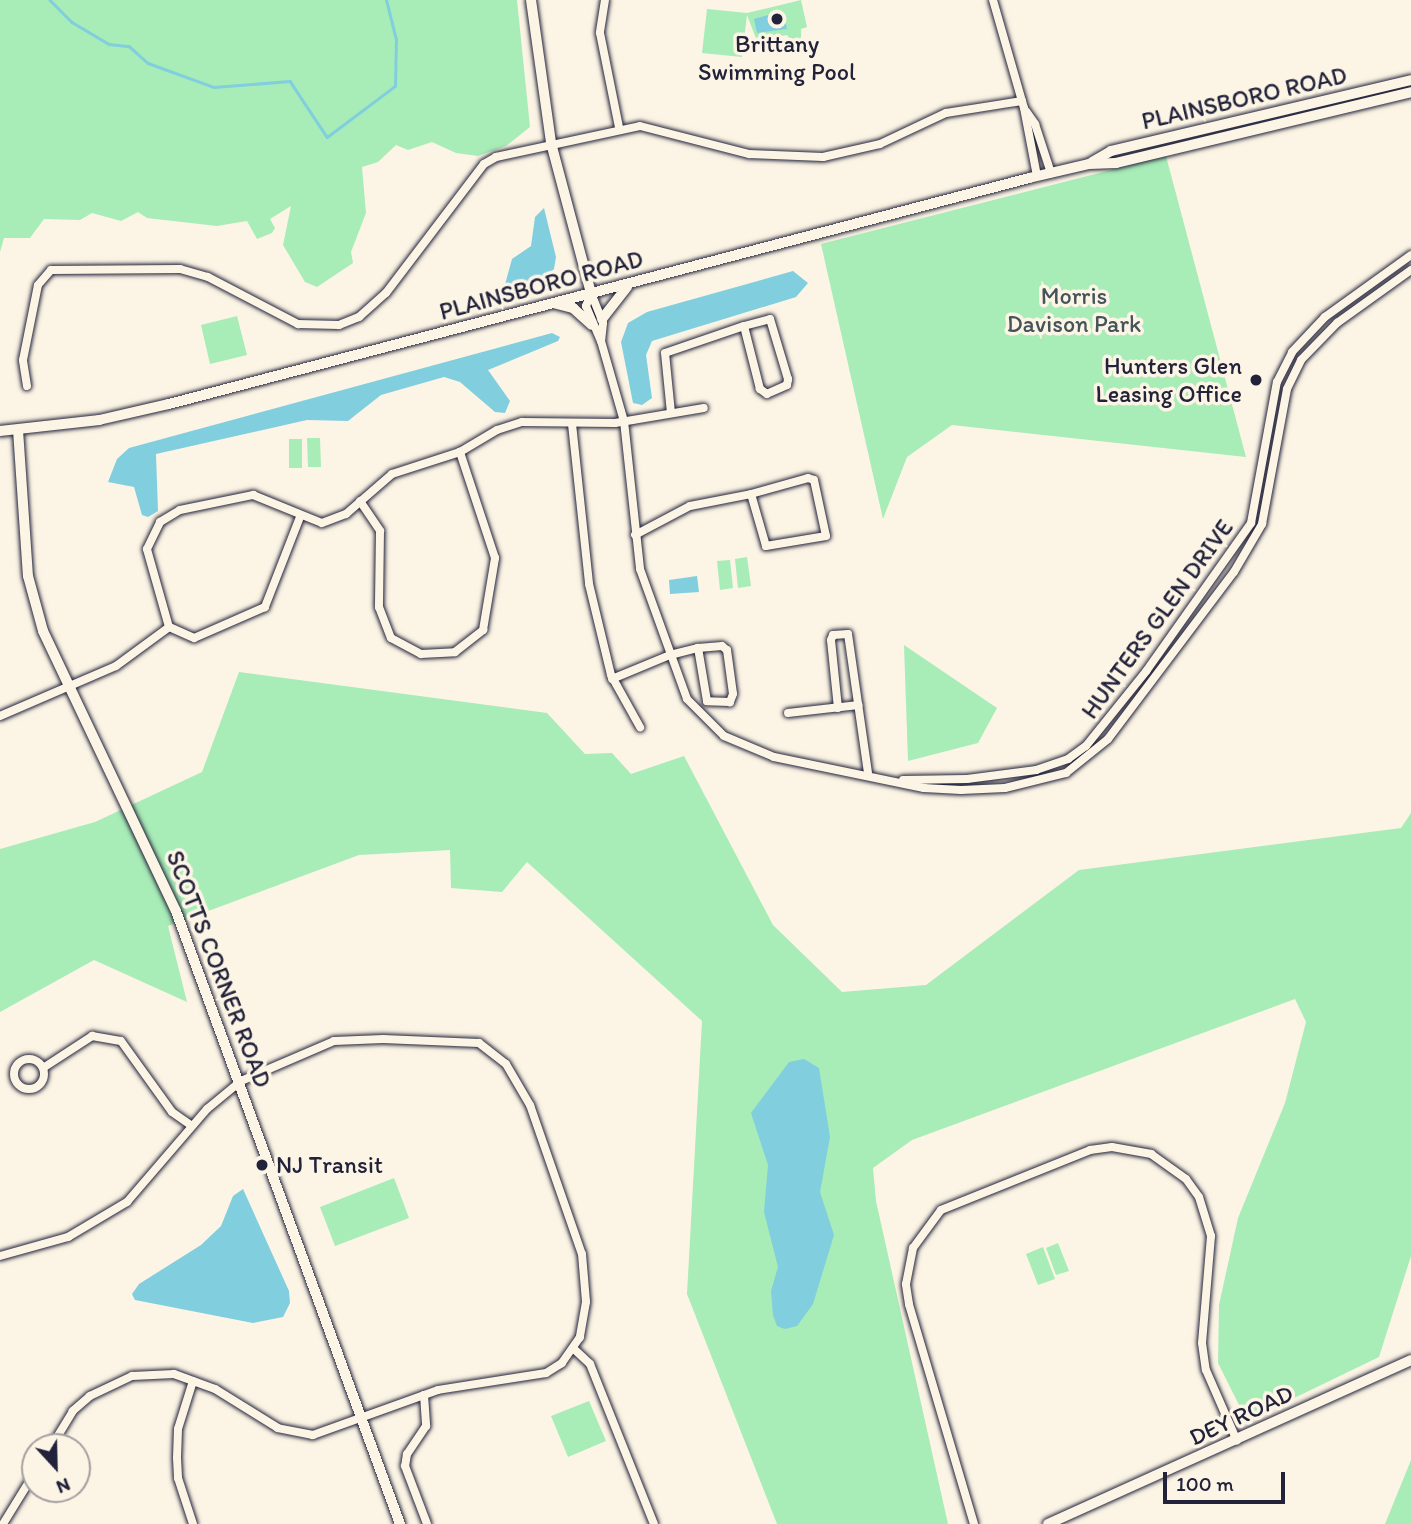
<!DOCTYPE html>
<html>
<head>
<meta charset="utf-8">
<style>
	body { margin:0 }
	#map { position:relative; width:1411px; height:1524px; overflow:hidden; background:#fcf5e5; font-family:Itim,sans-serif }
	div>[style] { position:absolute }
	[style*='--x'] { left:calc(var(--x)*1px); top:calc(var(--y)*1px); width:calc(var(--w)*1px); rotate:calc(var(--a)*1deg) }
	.green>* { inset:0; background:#a8ecb7 }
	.water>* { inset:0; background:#80cede }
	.stream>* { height:2.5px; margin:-1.25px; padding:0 1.25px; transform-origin:1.25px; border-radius:1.25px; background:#80cede }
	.roads { filter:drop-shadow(0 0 2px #22223b) drop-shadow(0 0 2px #22223b) }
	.minor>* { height:8px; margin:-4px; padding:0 4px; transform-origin:4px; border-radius:4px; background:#fcf5e5 }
	.minor>.ring { margin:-4px; padding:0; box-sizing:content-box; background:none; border:8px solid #fcf5e5; border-radius:50% }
	.tertiary>* { height:10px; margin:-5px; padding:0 5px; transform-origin:5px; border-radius:5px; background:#fcf5e5 }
	.secondary>* { height:10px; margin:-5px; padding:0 5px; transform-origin:5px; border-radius:5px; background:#fcf5e5 }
	.dots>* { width:19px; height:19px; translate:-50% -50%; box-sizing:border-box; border:4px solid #fcf5e5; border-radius:50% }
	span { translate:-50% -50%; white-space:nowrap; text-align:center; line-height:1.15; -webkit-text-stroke:7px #fcf5e5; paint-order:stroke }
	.poi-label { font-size:24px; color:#22223b }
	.right { translate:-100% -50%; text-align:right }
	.left { translate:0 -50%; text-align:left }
	.street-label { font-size:24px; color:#22223b }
	.park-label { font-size:24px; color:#44545a }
	.north { position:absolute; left:21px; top:1433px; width:70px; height:70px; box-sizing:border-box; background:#fcf5e5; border:2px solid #a5a1a1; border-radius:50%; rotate:158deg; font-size:19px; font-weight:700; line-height:28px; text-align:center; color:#22223b }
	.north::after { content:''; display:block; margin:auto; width:24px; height:32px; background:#22223b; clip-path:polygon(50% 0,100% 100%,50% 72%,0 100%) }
	.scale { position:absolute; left:1163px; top:1472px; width:122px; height:32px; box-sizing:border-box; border:4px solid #22223b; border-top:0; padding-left:9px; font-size:21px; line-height:24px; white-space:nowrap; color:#22223b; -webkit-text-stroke:5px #fcf5e5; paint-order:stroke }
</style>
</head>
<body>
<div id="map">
	<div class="green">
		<i style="clip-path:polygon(0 0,517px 0,530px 127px,506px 146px,478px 156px,456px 153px,432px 142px,408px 150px,396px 145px,378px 162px,362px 167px,366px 213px,351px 252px,353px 263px,317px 287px,305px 282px,283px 245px,291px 206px,270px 219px,275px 228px,272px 233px,257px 239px,247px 221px,217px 226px,147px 218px,138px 212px,121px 221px,92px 213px,80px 220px,44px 219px,30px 238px,4px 238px,0 252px)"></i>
		<i style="clip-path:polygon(801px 0,807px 27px,801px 29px,801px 44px,794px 46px,787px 35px,757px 41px,747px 15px,742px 57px,702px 53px,707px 9px,747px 13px)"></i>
		<i style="clip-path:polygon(1166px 156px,1246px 457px,952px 425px,907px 457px,883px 519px,821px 244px)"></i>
		<i style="clip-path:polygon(237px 316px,247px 355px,210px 364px,201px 325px)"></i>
		<i style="clip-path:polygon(307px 438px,320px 438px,321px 467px,308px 467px)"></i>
		<i style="clip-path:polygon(289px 439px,302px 439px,302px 468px,289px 468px)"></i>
		<i style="clip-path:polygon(747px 557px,751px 586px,738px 588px,735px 559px)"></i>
		<i style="clip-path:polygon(730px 560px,733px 588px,720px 590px,717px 561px)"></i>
		<i style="clip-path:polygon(904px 645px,997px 708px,978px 743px,908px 761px)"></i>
		<i style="clip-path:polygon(239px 672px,547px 713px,585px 754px,612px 753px,631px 774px,684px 756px,773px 925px,842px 992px,926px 985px,1079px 870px,1401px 828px,1411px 813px,1411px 1256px,1379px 1357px,1247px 1421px,1218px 1363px,1219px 1305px,1238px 1218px,1285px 1103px,1306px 1022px,1295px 999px,912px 1140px,873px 1168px,876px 1201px,948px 1524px,777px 1524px,687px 1294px,702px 1021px,527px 862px,502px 892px,451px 888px,450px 850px,359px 855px,168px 926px,187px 1002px,94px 960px,0 1012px,0 849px,95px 822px,202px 772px)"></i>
		<i style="clip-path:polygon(394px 1178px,409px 1218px,335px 1246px,320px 1207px)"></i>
		<i style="clip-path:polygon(1058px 1243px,1069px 1271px,1056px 1275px,1046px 1248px)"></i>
		<i style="clip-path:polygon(1043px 1247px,1055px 1279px,1038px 1285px,1026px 1254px)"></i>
		<i style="clip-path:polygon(589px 1401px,606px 1441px,568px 1457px,551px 1416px)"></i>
		<i style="clip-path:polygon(1411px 1460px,1411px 1524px,1385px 1524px)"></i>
	</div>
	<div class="water">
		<i style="clip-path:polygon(783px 11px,787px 29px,757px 33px,754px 19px)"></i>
		<i style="clip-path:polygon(544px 208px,556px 257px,554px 269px,546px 276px,504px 288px,512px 259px,531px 246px,535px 217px)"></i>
		<i style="clip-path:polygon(793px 271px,808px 283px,796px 297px,652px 341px,646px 355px,652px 398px,642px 405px,633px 403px,621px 342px,628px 323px,647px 312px)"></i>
		<i style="clip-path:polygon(552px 333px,560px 337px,558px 341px,488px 370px,510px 401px,505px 413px,495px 412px,460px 382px,444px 377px,381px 395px,348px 421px,307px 420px,156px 454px,158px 511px,148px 517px,142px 515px,134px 487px,108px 482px,117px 459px,129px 448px)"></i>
		<i style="clip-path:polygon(697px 576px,699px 592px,670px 594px,669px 580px)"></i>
		<i style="clip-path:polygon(804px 1059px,819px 1068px,830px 1137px,820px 1192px,834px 1235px,813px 1304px,797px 1326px,785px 1329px,777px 1326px,773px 1315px,771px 1291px,778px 1267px,764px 1212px,768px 1165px,751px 1113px,789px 1062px)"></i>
		<i style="clip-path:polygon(243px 1189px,289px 1291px,290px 1303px,283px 1317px,253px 1323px,135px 1300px,132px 1294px,139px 1284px,201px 1245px,221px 1226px,233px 1196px)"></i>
	</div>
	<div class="stream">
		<i style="--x:50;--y:0;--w:31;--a:45"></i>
		<i style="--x:72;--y:22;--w:43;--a:30.7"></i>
		<i style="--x:109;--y:44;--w:20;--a:6"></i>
		<i style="--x:129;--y:46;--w:25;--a:42"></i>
		<i style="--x:148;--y:63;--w:70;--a:20"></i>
		<i style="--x:214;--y:87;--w:76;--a:-4.5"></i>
		<i style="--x:290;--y:81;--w:67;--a:56.5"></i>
		<i style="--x:327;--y:137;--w:85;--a:-36.9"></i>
		<i style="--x:395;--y:86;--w:46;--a:-88.8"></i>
		<i style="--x:396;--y:40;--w:41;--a:-104"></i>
	</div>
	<div class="roads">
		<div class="minor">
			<i style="--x:605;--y:0;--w:33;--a:99"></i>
			<i style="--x:600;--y:33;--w:96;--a:78.6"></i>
			<i style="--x:993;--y:0;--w:112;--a:74"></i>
			<i style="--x:1024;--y:108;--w:69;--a:79.2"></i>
			<i style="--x:1026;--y:111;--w:16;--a:55"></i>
			<i style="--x:1035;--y:124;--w:52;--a:71.9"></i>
			<i style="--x:591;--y:293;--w:14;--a:111"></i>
			<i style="--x:586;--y:306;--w:38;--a:67"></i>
			<i style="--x:601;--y:341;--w:83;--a:74"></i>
			<i style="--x:624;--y:421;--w:149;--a:83.8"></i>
			<i style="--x:640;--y:569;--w:138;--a:70.1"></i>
			<i style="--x:687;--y:699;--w:52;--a:45"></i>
			<i style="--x:724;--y:736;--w:54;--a:22.8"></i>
			<i style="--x:774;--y:757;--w:153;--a:11.7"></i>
			<i style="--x:924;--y:788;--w:37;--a:3"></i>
			<i style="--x:961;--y:790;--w:44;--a:-2.6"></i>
			<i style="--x:1005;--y:788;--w:63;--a:-13.8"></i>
			<i style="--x:1066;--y:773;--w:54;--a:-39"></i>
			<i style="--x:1108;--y:739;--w:209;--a:-53"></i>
			<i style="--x:1234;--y:572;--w:56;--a:-59.7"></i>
			<i style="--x:1262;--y:524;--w:137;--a:-79.5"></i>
			<i style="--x:1287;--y:389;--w:32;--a:-64"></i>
			<i style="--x:1301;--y:360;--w:52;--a:-45.8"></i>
			<i style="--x:1337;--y:323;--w:91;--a:-35.6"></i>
			<i style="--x:591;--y:293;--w:32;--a:68"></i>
			<i style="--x:603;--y:323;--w:18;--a:96"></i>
			<i style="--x:770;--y:319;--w:63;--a:73.3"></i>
			<i style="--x:788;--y:379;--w:6;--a:99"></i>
			<i style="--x:787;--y:385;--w:22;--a:156"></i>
			<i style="--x:767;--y:394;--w:9;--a:-144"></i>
			<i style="--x:760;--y:389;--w:65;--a:-104.3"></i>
			<i style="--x:744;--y:326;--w:27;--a:-15"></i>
			<i style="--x:27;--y:386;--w:26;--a:-99"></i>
			<i style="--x:23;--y:360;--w:76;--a:-78.7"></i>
			<i style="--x:38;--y:285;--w:20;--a:-49"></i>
			<i style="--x:51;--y:270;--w:129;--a:-0.4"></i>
			<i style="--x:180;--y:269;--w:29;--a:16"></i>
			<i style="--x:208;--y:277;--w:102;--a:27.6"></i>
			<i style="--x:298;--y:324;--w:41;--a:1.4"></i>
			<i style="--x:339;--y:325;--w:22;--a:-22"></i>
			<i style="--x:359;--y:317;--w:36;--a:-42"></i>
			<i style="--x:386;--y:293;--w:162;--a:-52.8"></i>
			<i style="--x:484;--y:164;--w:14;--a:-30"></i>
			<i style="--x:496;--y:157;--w:147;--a:-12.1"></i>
			<i style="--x:640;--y:126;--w:113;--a:14.4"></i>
			<i style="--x:749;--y:154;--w:74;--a:2.3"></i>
			<i style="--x:823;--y:157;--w:58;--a:-12.8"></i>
			<i style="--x:880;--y:144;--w:73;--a:-25.2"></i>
			<i style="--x:946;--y:113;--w:77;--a:-9"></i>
			<i style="--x:671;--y:413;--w:60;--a:-95.7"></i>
			<i style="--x:665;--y:353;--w:83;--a:-18.9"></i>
			<i style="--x:572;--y:424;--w:161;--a:83.9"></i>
			<i style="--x:589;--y:584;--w:94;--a:76.4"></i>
			<i style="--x:611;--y:675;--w:60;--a:60.9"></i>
			<i style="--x:808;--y:478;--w:6;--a:18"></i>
			<i style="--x:814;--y:480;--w:57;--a:77.9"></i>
			<i style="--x:826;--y:536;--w:61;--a:170.5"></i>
			<i style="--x:766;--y:546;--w:54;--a:-106.1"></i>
			<i style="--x:751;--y:494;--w:59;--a:-15.7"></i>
			<i style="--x:360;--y:501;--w:36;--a:56"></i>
			<i style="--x:380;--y:531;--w:76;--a:90.8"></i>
			<i style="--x:379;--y:607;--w:33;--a:69"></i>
			<i style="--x:391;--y:638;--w:34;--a:28"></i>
			<i style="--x:421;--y:654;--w:34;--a:-3"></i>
			<i style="--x:455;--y:652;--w:36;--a:-38"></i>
			<i style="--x:483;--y:630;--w:73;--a:-80.5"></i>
			<i style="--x:495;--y:558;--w:112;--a:-108.3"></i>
			<i style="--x:300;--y:517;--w:97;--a:111.3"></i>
			<i style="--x:265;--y:607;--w:77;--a:156.4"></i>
			<i style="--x:194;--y:638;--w:27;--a:-156"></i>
			<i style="--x:169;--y:627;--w:81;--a:-105.8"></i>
			<i style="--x:147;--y:549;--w:30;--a:-64"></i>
			<i style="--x:160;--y:522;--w:23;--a:-31"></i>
			<i style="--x:180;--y:510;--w:75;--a:-11.6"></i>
			<i style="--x:253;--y:495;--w:74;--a:22.1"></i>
			<i style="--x:322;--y:523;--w:26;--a:-21"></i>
			<i style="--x:346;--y:514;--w:61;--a:-41"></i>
			<i style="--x:392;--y:474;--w:71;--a:-17.9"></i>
			<i style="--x:460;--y:452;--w:43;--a:-30.7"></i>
			<i style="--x:497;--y:430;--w:26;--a:-18"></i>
			<i style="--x:522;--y:422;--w:93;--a:0.6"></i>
			<i style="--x:615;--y:423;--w:90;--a:-9.6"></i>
			<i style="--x:635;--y:535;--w:62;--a:-27.8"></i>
			<i style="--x:690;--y:506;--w:62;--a:-11.1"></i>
			<i style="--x:612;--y:679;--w:63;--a:-22.5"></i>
			<i style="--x:670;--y:655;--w:29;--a:-14"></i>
			<i style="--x:698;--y:648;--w:24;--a:-5"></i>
			<i style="--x:722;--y:646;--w:6;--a:39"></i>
			<i style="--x:727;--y:650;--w:44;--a:82.2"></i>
			<i style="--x:733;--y:694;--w:9;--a:111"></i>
			<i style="--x:730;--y:702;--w:23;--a:-178"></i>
			<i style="--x:707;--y:701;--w:54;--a:-99.6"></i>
			<i style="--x:838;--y:708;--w:68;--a:-95.9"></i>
			<i style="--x:831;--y:640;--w:5;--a:-68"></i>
			<i style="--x:833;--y:635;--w:15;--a:-4"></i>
			<i style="--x:848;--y:634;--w:140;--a:81.8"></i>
			<i style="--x:788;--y:713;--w:71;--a:-6.4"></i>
			<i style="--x:0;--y:716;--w:126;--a:-23.3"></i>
			<i style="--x:116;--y:666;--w:66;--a:-36.3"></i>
			<i style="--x:903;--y:780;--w:64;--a:-0.9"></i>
			<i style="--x:967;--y:779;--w:70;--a:-7.4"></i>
			<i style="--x:1036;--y:770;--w:34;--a:-19"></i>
			<i style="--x:1068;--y:759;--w:22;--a:-36"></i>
			<i style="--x:1086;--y:746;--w:97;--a:-51.2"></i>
			<i style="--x:1147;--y:670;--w:180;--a:-54.7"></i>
			<i style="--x:1251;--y:523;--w:143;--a:-79.6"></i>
			<i style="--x:1277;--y:382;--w:34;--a:-63"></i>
			<i style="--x:1292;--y:352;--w:48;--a:-46.7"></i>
			<i style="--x:1325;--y:317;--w:106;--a:-35.8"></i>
			<i class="ring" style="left:14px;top:1059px;width:22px;height:22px"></i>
			<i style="--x:43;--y:1068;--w:59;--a:-33.1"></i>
			<i style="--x:92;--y:1036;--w:29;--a:10"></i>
			<i style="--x:121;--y:1041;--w:87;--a:54.3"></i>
			<i style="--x:172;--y:1112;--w:24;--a:35"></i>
			<i style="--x:0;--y:1256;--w:71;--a:-15.6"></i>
			<i style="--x:68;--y:1237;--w:69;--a:-30.7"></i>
			<i style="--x:127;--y:1202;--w:123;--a:-49.3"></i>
			<i style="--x:207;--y:1109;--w:44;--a:-39.5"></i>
			<i style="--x:241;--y:1081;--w:101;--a:-23.3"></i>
			<i style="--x:334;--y:1041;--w:49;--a:-2.3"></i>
			<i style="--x:383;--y:1039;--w:96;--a:2.4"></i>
			<i style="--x:479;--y:1043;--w:34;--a:38"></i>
			<i style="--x:506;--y:1064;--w:48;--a:59.7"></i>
			<i style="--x:530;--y:1105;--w:158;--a:70.8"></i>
			<i style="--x:582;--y:1254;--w:48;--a:85.2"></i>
			<i style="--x:586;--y:1302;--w:36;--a:100"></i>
			<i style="--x:580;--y:1337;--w:32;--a:125"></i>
			<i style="--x:562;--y:1363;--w:19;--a:148"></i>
			<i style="--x:546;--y:1373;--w:109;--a:171.1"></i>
			<i style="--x:438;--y:1390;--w:133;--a:160.2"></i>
			<i style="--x:313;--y:1435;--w:36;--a:-169"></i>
			<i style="--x:278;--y:1428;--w:74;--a:-148.2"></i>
			<i style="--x:215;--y:1389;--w:44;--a:-159.9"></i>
			<i style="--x:174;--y:1374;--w:42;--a:177.3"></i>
			<i style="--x:132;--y:1376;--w:47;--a:154.5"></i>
			<i style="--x:90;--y:1396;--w:23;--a:139"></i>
			<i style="--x:73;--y:1411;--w:42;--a:121.4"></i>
			<i style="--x:574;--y:1349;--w:22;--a:43"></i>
			<i style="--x:590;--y:1364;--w:172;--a:68.2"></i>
			<i style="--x:193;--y:1381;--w:50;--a:107.4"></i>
			<i style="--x:178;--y:1429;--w:29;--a:92"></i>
			<i style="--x:177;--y:1458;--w:20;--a:87"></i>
			<i style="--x:178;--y:1478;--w:48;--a:71.9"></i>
			<i style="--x:424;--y:1395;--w:31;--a:86"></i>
			<i style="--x:426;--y:1426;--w:34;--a:124"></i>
			<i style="--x:407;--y:1454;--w:12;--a:99"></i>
			<i style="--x:405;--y:1466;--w:62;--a:69.2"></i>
			<i style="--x:3;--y:1524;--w:61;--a:-58.4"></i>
			<i style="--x:974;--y:1524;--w:229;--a:-106.5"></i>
			<i style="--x:909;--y:1304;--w:20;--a:-99"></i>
			<i style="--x:906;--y:1284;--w:37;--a:-79"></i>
			<i style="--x:913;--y:1248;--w:47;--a:-53.6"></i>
			<i style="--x:941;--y:1210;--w:161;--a:-21.9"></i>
			<i style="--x:1090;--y:1150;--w:22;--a:-8"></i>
			<i style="--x:1112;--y:1147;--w:40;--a:10"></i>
			<i style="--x:1151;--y:1154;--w:43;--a:35.5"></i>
			<i style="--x:1186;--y:1179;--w:22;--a:54"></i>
			<i style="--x:1199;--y:1197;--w:41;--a:72.9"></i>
			<i style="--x:1211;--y:1236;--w:107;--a:94.8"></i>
			<i style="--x:1202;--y:1343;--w:27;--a:82"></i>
			<i style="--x:1206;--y:1370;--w:77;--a:66.4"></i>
		</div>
		<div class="tertiary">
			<i style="--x:531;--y:0;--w:144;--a:82"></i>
			<i style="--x:551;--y:143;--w:155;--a:75.1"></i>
			<i style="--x:1092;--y:162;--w:22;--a:-30"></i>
			<i style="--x:1111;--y:151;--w:308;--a:-13.3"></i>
			<i style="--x:553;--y:303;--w:21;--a:14"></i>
			<i style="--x:573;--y:308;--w:25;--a:42"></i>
			<i style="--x:602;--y:319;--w:41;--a:-52"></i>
			<i style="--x:18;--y:430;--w:146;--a:86.1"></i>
			<i style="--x:28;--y:576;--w:57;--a:74.7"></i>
			<i style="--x:43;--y:631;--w:310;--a:64.6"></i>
			<i style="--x:176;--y:911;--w:653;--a:69.93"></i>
			<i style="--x:0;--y:431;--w:100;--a:-6.3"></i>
			<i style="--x:99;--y:420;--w:72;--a:-12.9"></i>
			<i style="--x:169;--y:404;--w:889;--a:-14.72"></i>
			<i style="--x:1029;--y:178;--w:62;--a:-13.1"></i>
			<i style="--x:1089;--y:164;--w:27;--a:-2"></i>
			<i style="--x:1116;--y:163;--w:303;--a:-13.5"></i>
		</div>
		<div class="secondary">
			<i style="--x:1048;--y:1524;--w:398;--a:-24.3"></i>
		</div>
	</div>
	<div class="dots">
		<i style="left:777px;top:19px;background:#22223b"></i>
		<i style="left:1256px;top:380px;background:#22223b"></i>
		<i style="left:262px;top:1165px;background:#22223b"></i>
	</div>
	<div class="poi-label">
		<span style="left:777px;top:58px">Brittany<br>Swimming Pool</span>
		<span class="right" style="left:1242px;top:380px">Hunters Glen<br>Leasing Office</span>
		<span class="left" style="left:276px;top:1165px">NJ Transit</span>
	</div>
	<div class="street-label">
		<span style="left:1244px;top:98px;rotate:-13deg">PLAINSBORO ROAD</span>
		<span style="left:541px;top:285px;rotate:-15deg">PLAINSBORO ROAD</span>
		<span style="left:1157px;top:619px;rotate:-54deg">HUNTERS GLEN DRIVE</span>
		<span style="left:219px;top:969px;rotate:69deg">SCOTTS CORNER ROAD</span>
		<span style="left:1241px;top:1415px;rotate:-25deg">DEY ROAD</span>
	</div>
	<div class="park-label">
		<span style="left:1074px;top:310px">Morris<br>Davison Park</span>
	</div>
	<div class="north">N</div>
	<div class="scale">100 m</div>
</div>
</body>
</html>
